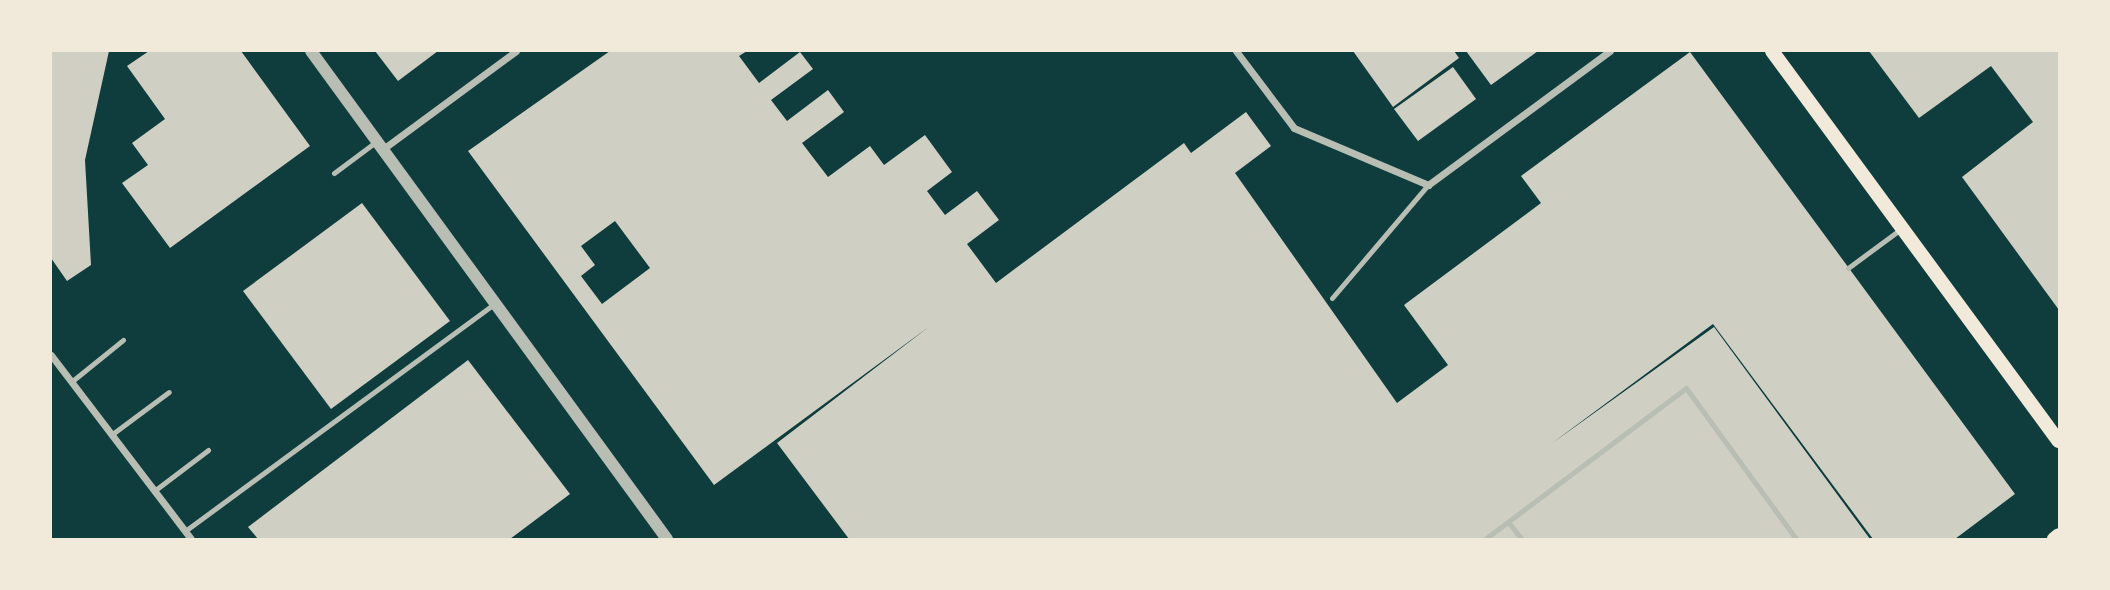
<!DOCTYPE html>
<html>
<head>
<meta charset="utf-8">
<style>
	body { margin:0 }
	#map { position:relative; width:2110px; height:590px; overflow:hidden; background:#0f3d3e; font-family:Rubik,sans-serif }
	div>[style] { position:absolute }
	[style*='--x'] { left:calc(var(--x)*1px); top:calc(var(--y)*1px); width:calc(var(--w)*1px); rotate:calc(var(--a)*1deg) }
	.building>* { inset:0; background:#cfcfc3 }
	.service>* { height:5px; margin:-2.5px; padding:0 2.5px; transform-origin:2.5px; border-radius:2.5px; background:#b8beb3 }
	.minor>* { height:7px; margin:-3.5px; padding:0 3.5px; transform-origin:3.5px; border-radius:3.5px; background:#b8beb3 }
	.tertiary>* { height:12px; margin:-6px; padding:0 6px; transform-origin:6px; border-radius:6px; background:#b8beb3 }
	.secondary>* { height:14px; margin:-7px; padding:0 7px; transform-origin:7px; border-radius:7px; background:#f1e9da }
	span { translate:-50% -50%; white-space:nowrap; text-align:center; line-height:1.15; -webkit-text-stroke:7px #f1e9da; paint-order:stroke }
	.frame { position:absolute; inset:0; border:52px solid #f1e9da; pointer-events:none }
</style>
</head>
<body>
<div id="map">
	<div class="building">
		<i style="clip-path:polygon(51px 51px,109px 51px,85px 160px,91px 265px,67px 281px,51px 258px)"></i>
		<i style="clip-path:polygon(149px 51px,241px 51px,310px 146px,170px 248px,122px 183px,148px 165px,132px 143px,165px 119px,127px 66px)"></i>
		<i style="clip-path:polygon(375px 51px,438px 51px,398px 81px)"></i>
		<i style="clip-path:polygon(evenodd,610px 51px,747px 51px,739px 56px,759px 83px,800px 52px,813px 69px,771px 100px,787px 121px,828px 90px,844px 112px,802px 143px,828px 177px,870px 146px,884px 165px,925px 135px,952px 172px,927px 191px,945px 215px,977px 191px,999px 220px,967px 244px,996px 283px,1184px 143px,1191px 153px,1246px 112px,1271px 146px,1235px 173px,1397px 403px,1448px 365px,1404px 305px,1541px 203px,1521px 176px,1690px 52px,2015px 494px,1955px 539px,1873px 539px,1713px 324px,1551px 444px,1714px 327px,1870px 539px,849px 539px,777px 443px,930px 326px,714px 485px,468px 151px,610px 51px,615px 221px,650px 268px,602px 304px,581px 276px,595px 265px,581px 246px,615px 221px)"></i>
		<i style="clip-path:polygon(1353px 51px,1454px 51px,1459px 58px,1393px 107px)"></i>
		<i style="clip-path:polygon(1466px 51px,1538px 51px,1491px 85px)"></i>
		<i style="clip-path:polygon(1869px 51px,2059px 51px,2059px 310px,1962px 177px,2033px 122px,1991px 66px,1919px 118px)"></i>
		<i style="clip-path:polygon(1453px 67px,1476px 99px,1418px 141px,1394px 109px)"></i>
		<i style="clip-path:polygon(362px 203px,450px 321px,331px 409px,243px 291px)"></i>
		<i style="clip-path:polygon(468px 360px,570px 494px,510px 539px,258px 539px,248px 527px)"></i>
	</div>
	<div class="service">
		<i style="--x:334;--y:173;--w:54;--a:-36.7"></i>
		<i style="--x:1848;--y:268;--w:67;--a:-36.5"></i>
		<i style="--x:1332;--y:298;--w:148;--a:-49.7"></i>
		<i style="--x:71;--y:382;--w:67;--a:-38.9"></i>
		<i style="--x:111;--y:435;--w:72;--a:-36.6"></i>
		<i style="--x:154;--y:491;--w:68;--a:-37.2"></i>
		<i style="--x:1508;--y:522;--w:22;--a:51"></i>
		<i style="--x:185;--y:531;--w:383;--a:-36.3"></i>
		<i style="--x:1485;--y:539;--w:251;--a:-36.9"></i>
		<i style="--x:1686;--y:388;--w:187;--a:53.9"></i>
	</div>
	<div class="minor">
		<i style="--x:1236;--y:51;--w:96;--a:53"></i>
		<i style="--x:1294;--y:128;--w:146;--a:23"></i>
		<i style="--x:1428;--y:185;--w:226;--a:-36.4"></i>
		<i style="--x:383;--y:149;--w:165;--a:-36.4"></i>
		<i style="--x:51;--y:355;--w:231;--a:52.7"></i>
	</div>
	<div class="tertiary">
		<i style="--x:311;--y:51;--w:604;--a:53.89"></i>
	</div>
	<div class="secondary">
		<i style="--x:1772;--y:51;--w:484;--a:53.7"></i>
		<i style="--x:2054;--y:539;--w:6;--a:-39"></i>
	</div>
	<div class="frame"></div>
</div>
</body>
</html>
